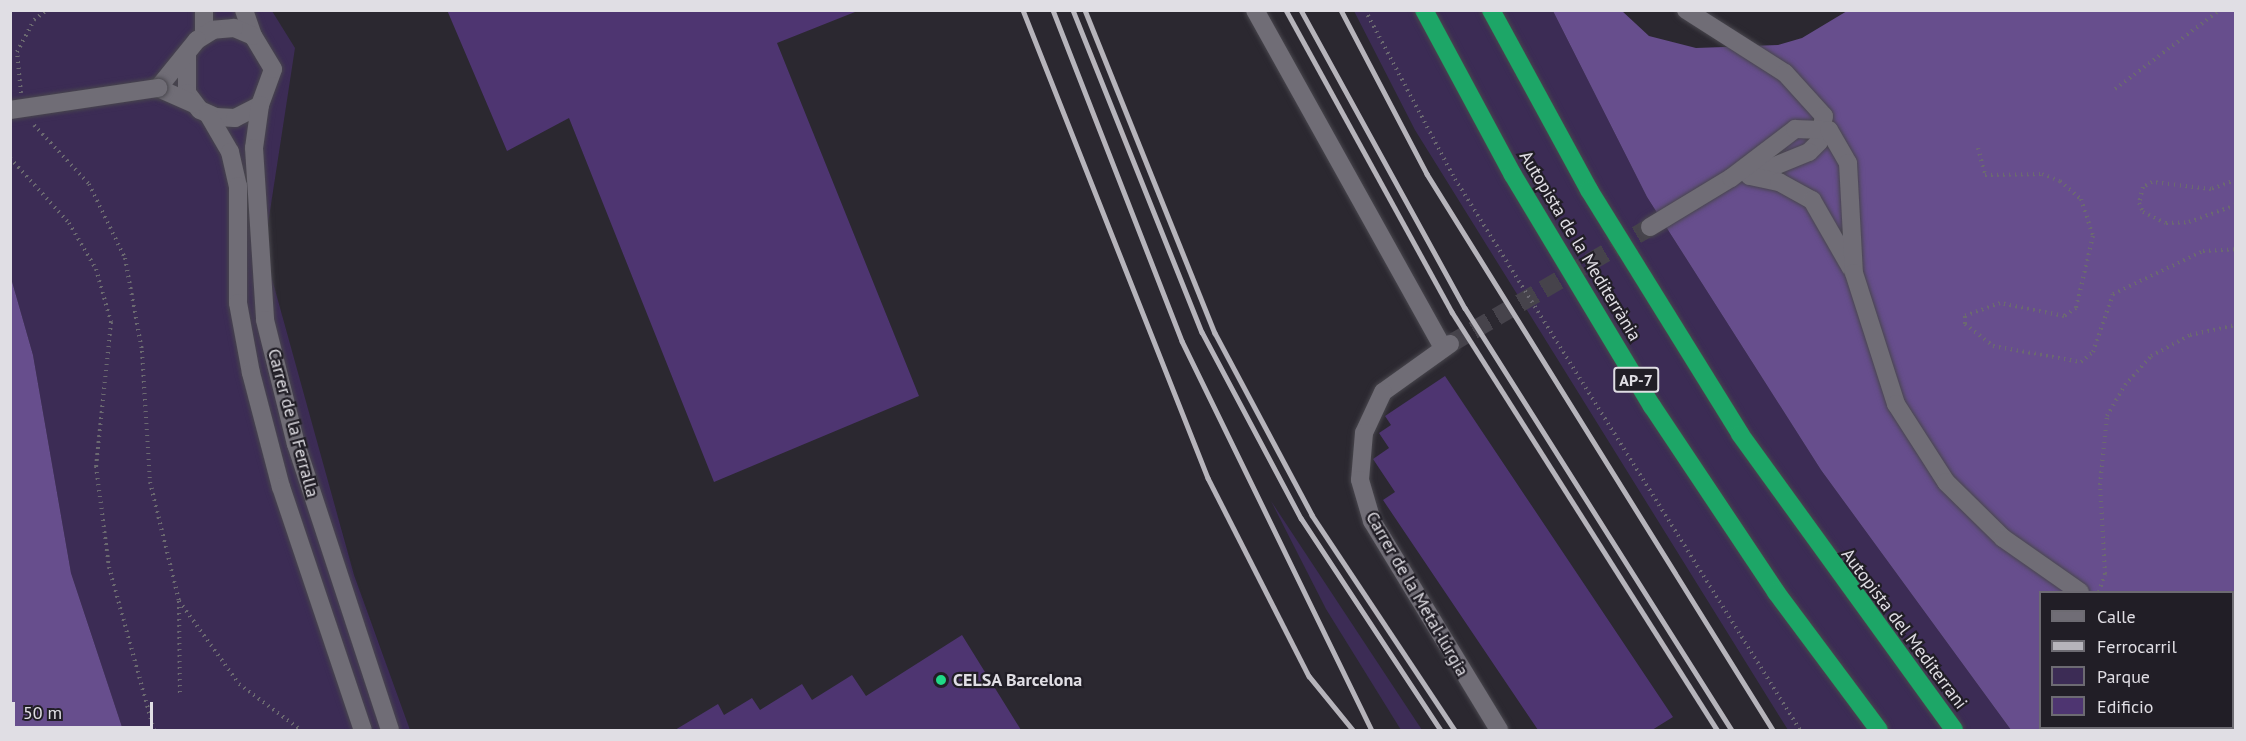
<!DOCTYPE html>
<html>
<head>
<meta charset="utf-8">
<style>
	body { margin:0 }
	#map { position:relative; width:2246px; height:741px; overflow:hidden; background:#2b2830; font-family:"PT Sans",sans-serif }
	div>[style] { position:absolute }
	[style*='--x'] { left:calc(var(--x)*1px); top:calc(var(--y)*1px); width:calc(var(--w)*1px); rotate:calc(var(--a)*1deg) }
	.green>* { inset:0; background:#3c2c55 }
	.forest>* { inset:0; background:#674e8d }
	.building>* { inset:0; background:#4e3571 }
	.minor-tunnel>* { height:18px; margin-top:-9px; transform-origin:0; background:repeating-linear-gradient(90deg,#46434b 0 18px,transparent 0 27px) }
	.path>* { height:4px; margin-top:-2px; transform-origin:0; background:repeating-linear-gradient(90deg,#6b6970 0 1.5px,transparent 0 6px) }
	.roads { filter:drop-shadow(0 0 2px #48464d) drop-shadow(0 0 2px #48464d) }
	.minor>* { height:18px; margin:-9px; padding:0 9px; transform-origin:9px; border-radius:9px; background:#706d76 }
	.highway>* { height:18px; margin:-9px; padding:0 9px; transform-origin:9px; border-radius:9px; background:#1da667 }
	.rail>* { height:4.5px; margin:-2.25px; padding:0 2.25px; transform-origin:2.25px; border-radius:2.25px; background:#b6b4bb }
	.bridges { filter:drop-shadow(0 0 2px #48464d) drop-shadow(0 0 2px #48464d) }
	.minor-bridge>* { height:18px; margin:-9px; padding:0 9px; transform-origin:9px; border-radius:9px; background:#706d76 }
	.dots>* { width:16px; height:16px; translate:-50% -50%; box-sizing:border-box; border:3px solid #211e26; border-radius:50% }
	span { translate:-50% -50%; white-space:nowrap; text-align:center; line-height:1.15; -webkit-text-stroke:4.5px #211e26; paint-order:stroke }
	.shield-label span { padding:2px 4px; background:#211e26; border:2px solid; border-radius:4px; -webkit-text-stroke-width:0 }
	.shield-label { font-size:16px; color:#e0dee4; font-weight:700 }
	.street-label { font-size:18px; color:#e0dee4 }
	.poi-label { font-size:18px; color:#e0dee4; font-weight:700 }
	.left { translate:0 -50%; text-align:left }
	.frame { position:absolute; inset:0; border:12px solid #e0dee4; pointer-events:none }
	.legend { position:absolute; left:2039px; top:591px; width:195px; height:138px; box-sizing:border-box; background:#211e26; border:2px solid #6d6b72; margin:0; padding:8px 10px; list-style:none; font-size:18px; color:#e0dee4 }
	.legend li { display:flex; align-items:center; gap:12px; height:30px }
	.legend b { width:30px; border:2px solid #6d6b72 }
	.scale { position:absolute; left:12px; top:702px; width:141px; height:27px; box-sizing:border-box; border:3px solid #e0dee4; border-top:0; padding-left:8px; font-size:18px; line-height:21px; white-space:nowrap; color:#e0dee4; -webkit-text-stroke:4px #211e26; paint-order:stroke }
</style>
</head>
<body>
<div id="map">
	<div class="green">
		<i style="clip-path:polygon(10px 11px,272px 11px,295px 48px,264px 250px,354px 575px,410px 730px,123px 730px,71px 573px,33px 355px,11px 278px)"></i>
		<i style="clip-path:polygon(1354px 11px,1553px 11px,1647px 197px,1821px 470px,2011px 730px,1788px 730px,1415px 130px)"></i>
		<i style="clip-path:polygon(1271px 501px,1422px 730px,1401px 730px,1326px 609px)"></i>
	</div>
	<div class="forest">
		<i style="clip-path:polygon(evenodd,1553px 11px,1622px 11px,1649px 36px,1696px 48px,1778px 45px,1802px 38px,1847px 11px,2235px 11px,2235px 730px,2011px 730px,1821px 470px,1647px 197px,1553px 11px,2040px 592px,2232px 592px,2232px 728px,2040px 728px,2040px 592px)"></i>
		<i style="clip-path:polygon(11px 278px,33px 355px,71px 573px,123px 730px,11px 730px)"></i>
	</div>
	<div class="building">
		<i style="clip-path:polygon(447px 10px,860px 10px,777px 43px,919px 396px,714px 482px,569px 118px,507px 151px)"></i>
		<i style="clip-path:polygon(1445px 376px,1673px 717px,1652px 730px,1538px 730px,1383px 500px,1395px 492px,1373px 459px,1389px 448px,1379px 433px,1391px 425px,1385px 416px)"></i>
		<i style="clip-path:polygon(962px 635px,1021px 730px,675px 730px,718px 704px,724px 715px,752px 698px,760px 710px,802px 684px,812px 700px,852px 675px,866px 696px)"></i>
	</div>
	<div class="minor-tunnel">
		<i style="--x:1450;--y:344;--w:232;--a:-30.3"></i>
	</div>
	<div class="path">
		<i style="--x:1365;--y:10;--w:191;--a:62"></i>
		<i style="--x:1455;--y:179;--w:650;--a:57.95"></i>
		<i style="--x:2115;--y:89;--w:131;--a:-37"></i>
		<i style="--x:21;--y:93;--w:41;--a:-95.6"></i>
		<i style="--x:17;--y:52;--w:36;--a:-62"></i>
		<i style="--x:34;--y:20;--w:16;--a:-38"></i>
		<i style="--x:34;--y:125;--w:81;--a:47"></i>
		<i style="--x:89;--y:184;--w:82;--a:64.1"></i>
		<i style="--x:125;--y:258;--w:95;--a:79.6"></i>
		<i style="--x:142;--y:351;--w:131;--a:86.5"></i>
		<i style="--x:150;--y:482;--w:122;--a:76.3"></i>
		<i style="--x:179;--y:601;--w:102;--a:54.1"></i>
		<i style="--x:239;--y:684;--w:77;--a:36.6"></i>
		<i style="--x:1978;--y:148;--w:28;--a:75"></i>
		<i style="--x:1985;--y:175;--w:57;--a:-1"></i>
		<i style="--x:2042;--y:174;--w:19;--a:21"></i>
		<i style="--x:2060;--y:181;--w:28;--a:41"></i>
		<i style="--x:2081;--y:199;--w:39;--a:72"></i>
		<i style="--x:2093;--y:236;--w:74;--a:103.3"></i>
		<i style="--x:2076;--y:308;--w:14;--a:146"></i>
		<i style="--x:2064;--y:316;--w:65;--a:-168.5"></i>
		<i style="--x:2000;--y:303;--w:37;--a:160"></i>
		<i style="--x:1965;--y:316;--w:8;--a:90"></i>
		<i style="--x:1965;--y:324;--w:36;--a:38"></i>
		<i style="--x:1993;--y:346;--w:89;--a:10.3"></i>
		<i style="--x:2081;--y:362;--w:16;--a:-40"></i>
		<i style="--x:2093;--y:352;--w:61;--a:-71"></i>
		<i style="--x:2113;--y:294;--w:100;--a:-25.5"></i>
		<i style="--x:2203;--y:251;--w:33;--a:-3"></i>
		<i style="--x:10;--y:158;--w:88;--a:47.8"></i>
		<i style="--x:69;--y:223;--w:53;--a:59.6"></i>
		<i style="--x:96;--y:269;--w:55;--a:74.2"></i>
		<i style="--x:111;--y:322;--w:145;--a:95.9"></i>
		<i style="--x:96;--y:466;--w:102;--a:82.7"></i>
		<i style="--x:109;--y:567;--w:169;--a:74.6"></i>
		<i style="--x:2236;--y:180;--w:27;--a:160"></i>
		<i style="--x:2211;--y:189;--w:59;--a:-173.2"></i>
		<i style="--x:2152;--y:182;--w:10;--a:151"></i>
		<i style="--x:2143;--y:187;--w:16;--a:104"></i>
		<i style="--x:2139;--y:203;--w:10;--a:66"></i>
		<i style="--x:2143;--y:212;--w:25;--a:26"></i>
		<i style="--x:2166;--y:223;--w:23;--a:-2"></i>
		<i style="--x:2189;--y:222;--w:50;--a:-19.9"></i>
		<i style="--x:2099;--y:592;--w:19;--a:-72"></i>
		<i style="--x:2105;--y:574;--w:89;--a:-93.2"></i>
		<i style="--x:2100;--y:485;--w:69;--a:-84.2"></i>
		<i style="--x:2107;--y:416;--w:36;--a:-60"></i>
		<i style="--x:2125;--y:385;--w:39;--a:-48"></i>
		<i style="--x:2151;--y:356;--w:44;--a:-28.3"></i>
		<i style="--x:2190;--y:335;--w:47;--a:-12.3"></i>
		<i style="--x:179;--y:601;--w:92;--a:89.4"></i>
	</div>
	<div class="roads">
		<div class="minor">
			<i style="--x:204;--y:10;--w:25;--a:90"></i>
			<i style="--x:244;--y:10;--w:28;--a:71"></i>
			<i style="--x:1255;--y:10;--w:387;--a:60.9"></i>
			<i style="--x:1686;--y:10;--w:117;--a:32.5"></i>
			<i style="--x:1785;--y:73;--w:58;--a:47.8"></i>
			<i style="--x:1824;--y:116;--w:26;--a:101"></i>
			<i style="--x:1819;--y:142;--w:14;--a:135"></i>
			<i style="--x:1809;--y:152;--w:64;--a:157.9"></i>
			<i style="--x:187;--y:54;--w:39;--a:90"></i>
			<i style="--x:187;--y:93;--w:21;--a:53"></i>
			<i style="--x:200;--y:110;--w:17;--a:24"></i>
			<i style="--x:216;--y:117;--w:19;--a:3"></i>
			<i style="--x:235;--y:118;--w:28;--a:-27"></i>
			<i style="--x:260;--y:105;--w:38;--a:-70"></i>
			<i style="--x:273;--y:69;--w:39;--a:-121"></i>
			<i style="--x:253;--y:36;--w:21;--a:-157"></i>
			<i style="--x:234;--y:28;--w:21;--a:175"></i>
			<i style="--x:213;--y:30;--w:19;--a:148"></i>
			<i style="--x:197;--y:40;--w:62;--a:129.1"></i>
			<i style="--x:158;--y:88;--w:39;--a:24"></i>
			<i style="--x:260;--y:105;--w:43;--a:97.9"></i>
			<i style="--x:254;--y:148;--w:172;--a:86.3"></i>
			<i style="--x:265;--y:320;--w:128;--a:76"></i>
			<i style="--x:296;--y:444;--w:301;--a:71.8"></i>
			<i style="--x:208;--y:114;--w:44;--a:59.9"></i>
			<i style="--x:230;--y:152;--w:35;--a:77"></i>
			<i style="--x:238;--y:186;--w:117;--a:90"></i>
			<i style="--x:238;--y:303;--w:71;--a:79.5"></i>
			<i style="--x:251;--y:373;--w:118;--a:75.3"></i>
			<i style="--x:281;--y:487;--w:256;--a:71.4"></i>
			<i style="--x:1750;--y:176;--w:30;--a:12"></i>
			<i style="--x:1779;--y:182;--w:38;--a:29"></i>
			<i style="--x:1812;--y:200;--w:78;--a:60.2"></i>
			<i style="--x:1650;--y:227;--w:95;--a:-31.2"></i>
			<i style="--x:1731;--y:178;--w:81;--a:-37.4"></i>
			<i style="--x:1795;--y:129;--w:34;--a:2"></i>
			<i style="--x:1829;--y:130;--w:38;--a:60"></i>
			<i style="--x:1848;--y:163;--w:110;--a:86.9"></i>
			<i style="--x:1854;--y:273;--w:138;--a:72.2"></i>
			<i style="--x:1896;--y:404;--w:93;--a:57.3"></i>
			<i style="--x:1946;--y:482;--w:80;--a:44.5"></i>
			<i style="--x:2003;--y:538;--w:94;--a:35"></i>
			<i style="--x:1450;--y:344;--w:82;--a:144.4"></i>
			<i style="--x:1383;--y:392;--w:45;--a:114.9"></i>
			<i style="--x:1364;--y:433;--w:47;--a:94.9"></i>
			<i style="--x:1360;--y:480;--w:43;--a:73.7"></i>
			<i style="--x:1372;--y:521;--w:245;--a:58.7"></i>
			<i style="--x:2190;--y:728;--w:6;--a:18"></i>
		</div>
		<div class="highway">
			<i style="--x:1424;--y:10;--w:187;--a:61.7"></i>
			<i style="--x:1513;--y:175;--w:270;--a:59"></i>
			<i style="--x:1652;--y:406;--w:224;--a:56.3"></i>
			<i style="--x:1776;--y:592;--w:172;--a:53.3"></i>
			<i style="--x:1491;--y:10;--w:205;--a:61.4"></i>
			<i style="--x:1589;--y:190;--w:287;--a:58.2"></i>
			<i style="--x:1740;--y:434;--w:365;--a:54.1"></i>
		</div>
	</div>
	<div class="rail">
		<i style="--x:1023;--y:10;--w:503;--a:68.43"></i>
		<i style="--x:1208;--y:478;--w:222;--a:63"></i>
		<i style="--x:1309;--y:676;--w:70;--a:50.8"></i>
		<i style="--x:1053;--y:10;--w:355;--a:68.7"></i>
		<i style="--x:1182;--y:341;--w:433;--a:64"></i>
		<i style="--x:1073;--y:10;--w:347;--a:68.2"></i>
		<i style="--x:1202;--y:332;--w:211;--a:62"></i>
		<i style="--x:1301;--y:518;--w:254;--a:56.6"></i>
		<i style="--x:1085;--y:10;--w:348;--a:68.1"></i>
		<i style="--x:1215;--y:333;--w:206;--a:61.9"></i>
		<i style="--x:1312;--y:515;--w:258;--a:56.4"></i>
		<i style="--x:1286;--y:10;--w:345;--a:61.2"></i>
		<i style="--x:1452;--y:312;--w:495;--a:57.6"></i>
		<i style="--x:1301;--y:10;--w:340;--a:61.2"></i>
		<i style="--x:1465;--y:308;--w:499;--a:57.7"></i>
		<i style="--x:1341;--y:10;--w:185;--a:62.3"></i>
		<i style="--x:1427;--y:174;--w:655;--a:58.11"></i>
	</div>
	<div class="bridges">
		<div class="minor-bridge">
			<i style="--x:10;--y:110;--w:150;--a:-8.5"></i>
		</div>
	</div>
	<div class="dots">
		<i style="left:941px;top:680px;background:#20d887"></i>
	</div>
	<div class="shield-label">
		<span style="left:1636px;top:380px">AP-7</span>
	</div>
	<div class="street-label">
		<span style="left:1580px;top:246px;rotate:59deg">Autopista de la Mediterrània</span>
		<span style="left:293px;top:423px;rotate:75deg">Carrer de la Ferralla</span>
		<span style="left:1417px;top:594px;rotate:60deg">Carrer de la Metal·lúrgia</span>
		<span style="left:1904px;top:629px;rotate:53deg">Autopista del Mediterrani</span>
	</div>
	<div class="poi-label">
		<span class="left" style="left:953px;top:680px">CELSA Barcelona</span>
	</div>
	<div class="frame"></div>
	<ul class="legend">
	<li><b style="height:8px;background:#706d76"></b>Calle</li>
	<li><b style="height:8px;background:#b6b4bb"></b>Ferrocarril</li>
	<li><b style="height:16px;background:#3c2c55"></b>Parque</li>
	<li><b style="height:16px;background:#4e3571"></b>Edificio</li>
	</ul>
	<div class="scale">50 m</div>
</div>
</body>
</html>
